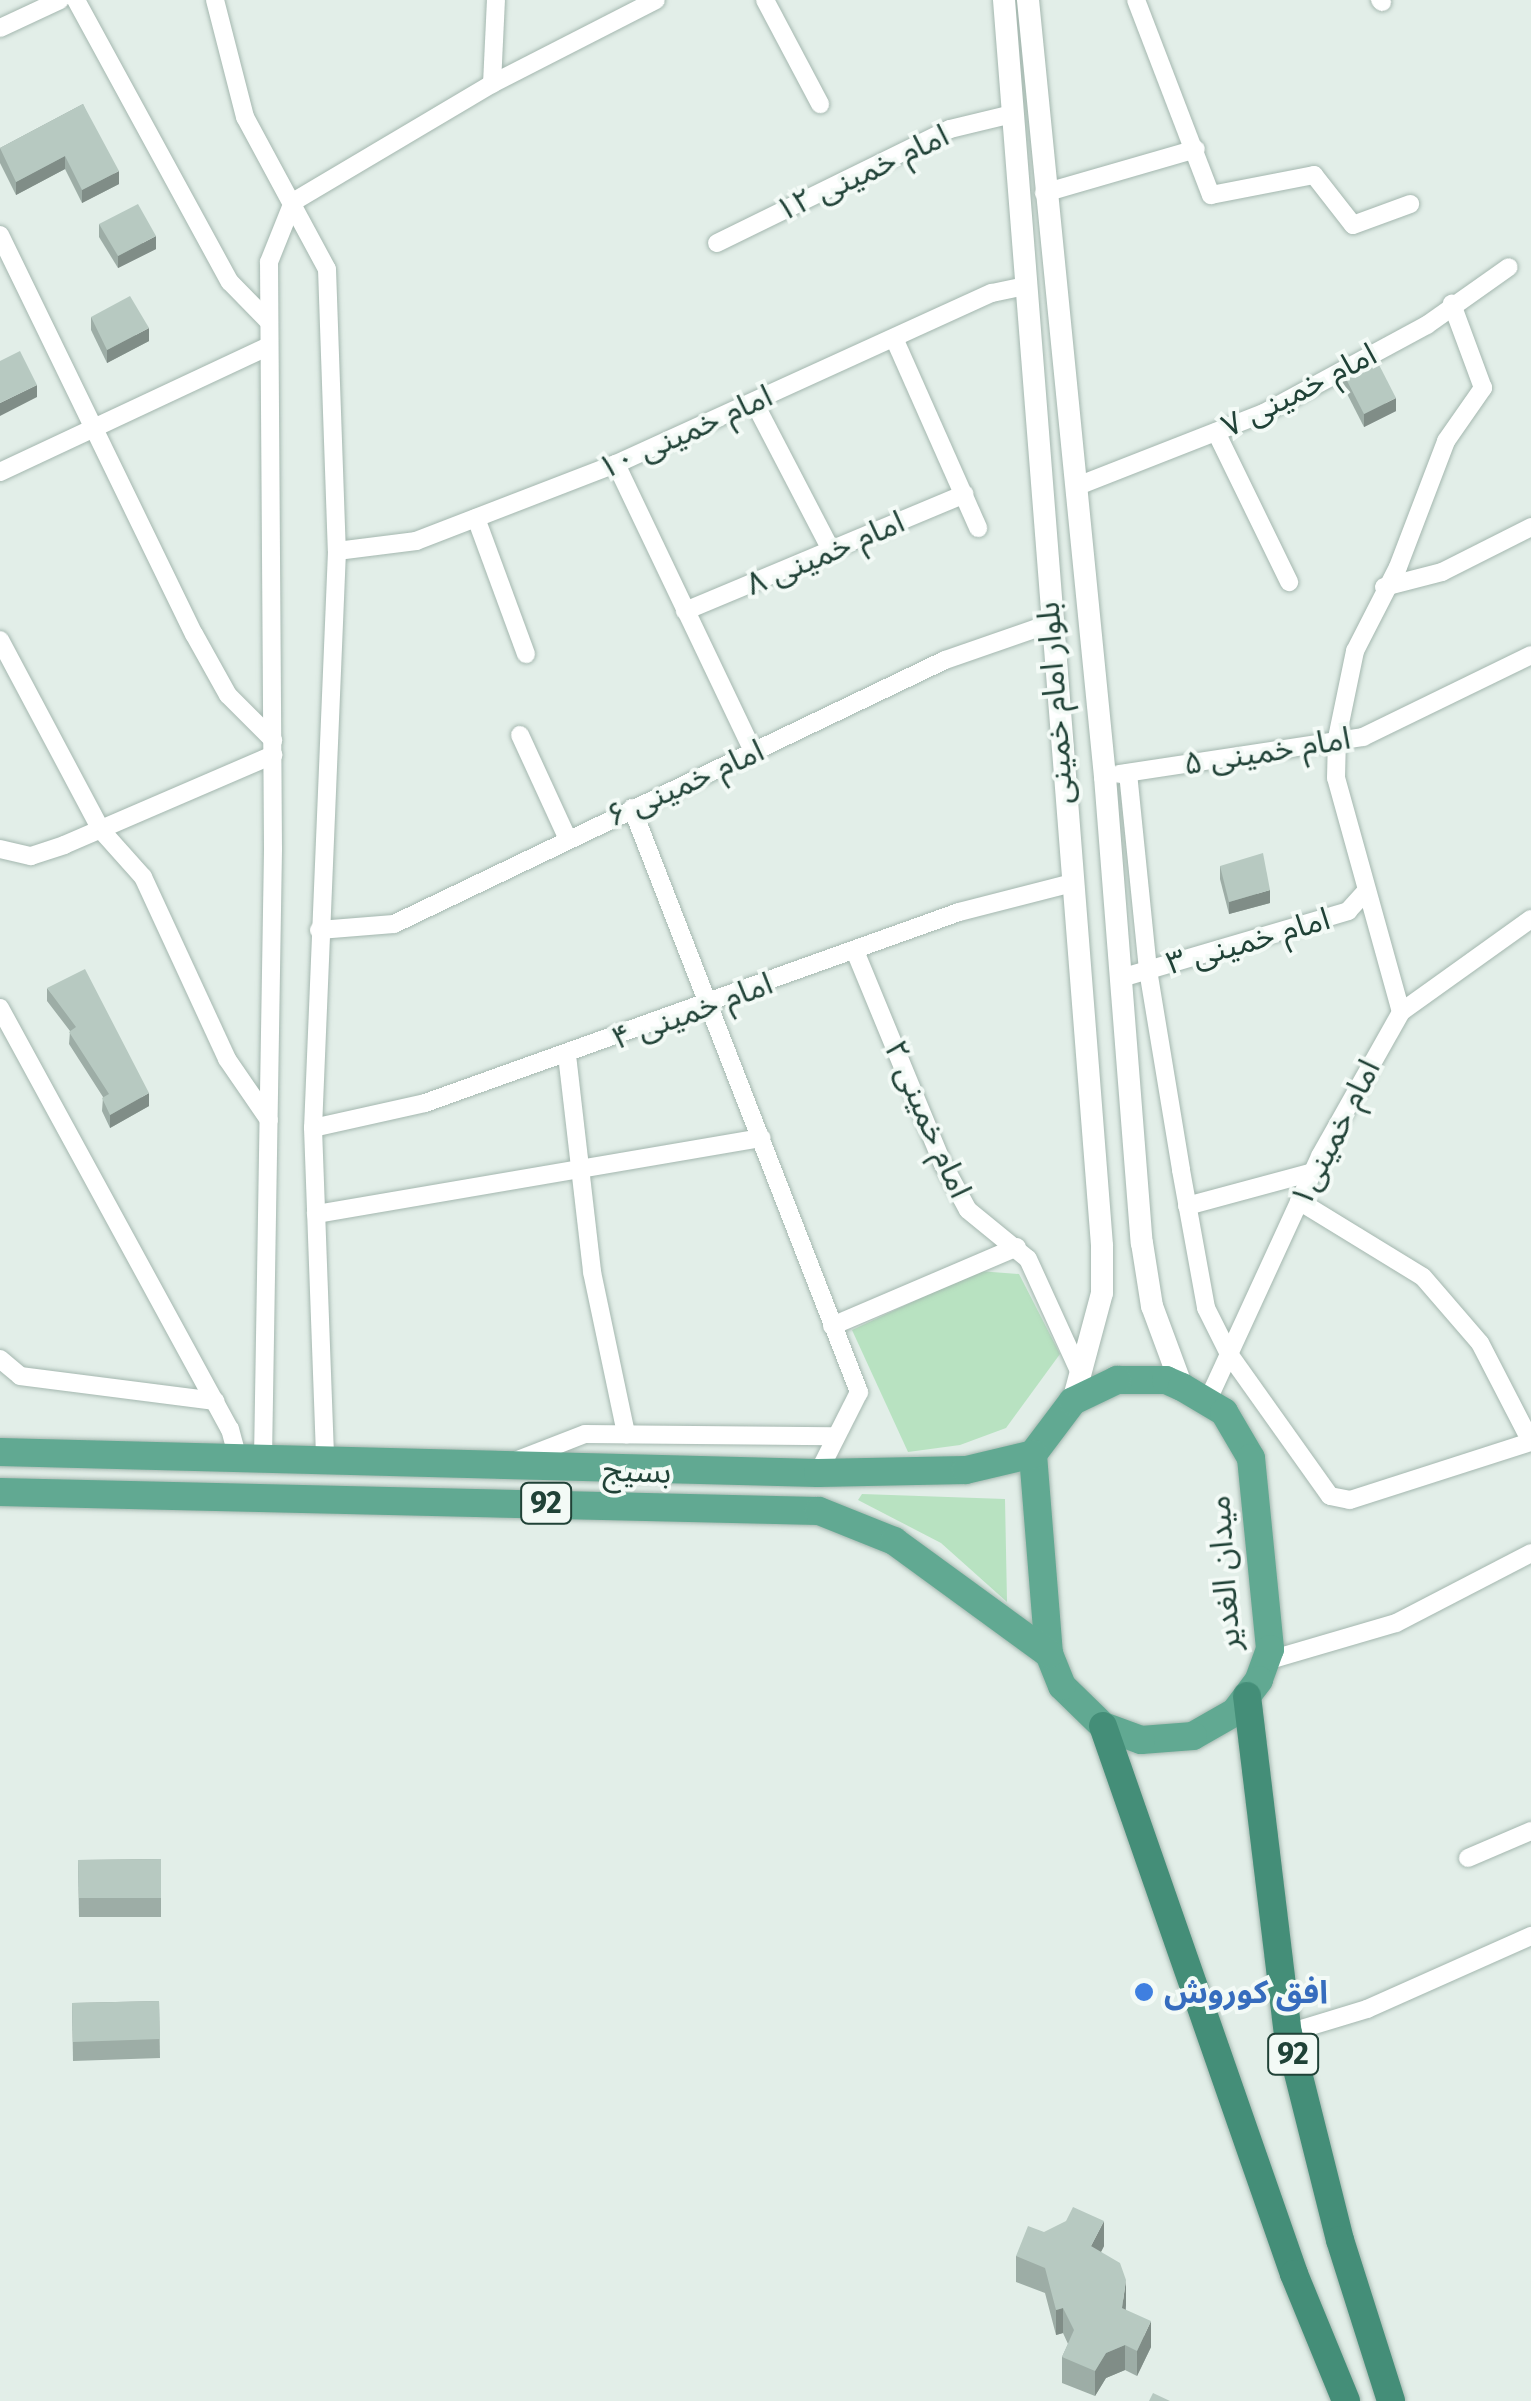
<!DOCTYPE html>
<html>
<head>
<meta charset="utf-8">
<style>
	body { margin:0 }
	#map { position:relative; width:1531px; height:2401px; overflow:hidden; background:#e2eee8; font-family:"Fira Sans","Noto Sans Arabic",sans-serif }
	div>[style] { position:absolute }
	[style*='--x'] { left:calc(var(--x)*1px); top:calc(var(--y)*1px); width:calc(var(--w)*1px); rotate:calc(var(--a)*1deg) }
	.green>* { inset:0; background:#b8e2c1 }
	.roads { filter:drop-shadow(0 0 2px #a4b7af) drop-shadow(0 0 2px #a4b7af) }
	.minor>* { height:18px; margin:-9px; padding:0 9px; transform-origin:9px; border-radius:9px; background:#fff }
	.secondary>* { height:22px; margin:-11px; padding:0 11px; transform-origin:11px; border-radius:11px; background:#fff }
	.primary>* { height:28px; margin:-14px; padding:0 14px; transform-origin:14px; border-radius:14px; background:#61a992 }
	.trunk>* { height:28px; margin:-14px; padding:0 14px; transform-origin:14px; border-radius:14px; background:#448e78 }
	.wall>* { inset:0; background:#9dada6 }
	.shaded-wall>* { inset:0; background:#808d87 }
	.building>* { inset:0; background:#b7c9c1 }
	.dots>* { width:28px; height:28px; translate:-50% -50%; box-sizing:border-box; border:5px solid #f3faf6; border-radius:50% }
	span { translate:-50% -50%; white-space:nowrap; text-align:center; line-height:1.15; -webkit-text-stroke:8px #f3faf6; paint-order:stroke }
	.shield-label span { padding:2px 8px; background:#f3faf6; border:2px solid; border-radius:8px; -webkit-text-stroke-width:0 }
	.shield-label { font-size:30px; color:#204237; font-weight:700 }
	.street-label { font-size:32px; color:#204237 }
	.shop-label { font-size:32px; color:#366cbe; font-weight:700 }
	.left { translate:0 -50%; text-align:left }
</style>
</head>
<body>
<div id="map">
	<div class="green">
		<i style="clip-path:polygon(979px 1271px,1019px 1274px,1060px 1354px,1006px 1428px,960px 1445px,908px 1452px,852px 1330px)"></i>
		<i style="clip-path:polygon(862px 1494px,1005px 1499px,1007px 1602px,941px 1543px,858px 1500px)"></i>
	</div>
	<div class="roads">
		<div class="minor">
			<i style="--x:76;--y:0;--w:321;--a:61.4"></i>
			<i style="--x:230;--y:282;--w:56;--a:45.7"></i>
			<i style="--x:215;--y:0;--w:121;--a:75.6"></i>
			<i style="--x:245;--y:117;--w:173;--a:61.7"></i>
			<i style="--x:327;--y:269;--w:282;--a:88"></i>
			<i style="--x:337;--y:551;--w:577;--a:92.38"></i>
			<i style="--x:313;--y:1128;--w:333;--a:87.9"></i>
			<i style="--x:765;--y:0;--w:118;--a:62.1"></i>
			<i style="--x:1136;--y:0;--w:209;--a:69"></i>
			<i style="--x:1211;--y:195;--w:105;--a:-11"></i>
			<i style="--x:1314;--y:175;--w:63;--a:52"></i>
			<i style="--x:1353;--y:225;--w:61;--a:-20.2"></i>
			<i style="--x:1380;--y:0;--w:3;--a:45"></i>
			<i style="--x:0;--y:28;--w:66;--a:-25"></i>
			<i style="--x:492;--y:84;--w:84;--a:-87.3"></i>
			<i style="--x:1044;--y:193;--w:158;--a:-16.1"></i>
			<i style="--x:293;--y:202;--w:231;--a:-30.7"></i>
			<i style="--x:492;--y:84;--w:184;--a:-27.1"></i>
			<i style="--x:0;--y:235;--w:444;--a:64.1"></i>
			<i style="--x:194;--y:634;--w:70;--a:60.9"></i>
			<i style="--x:228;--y:695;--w:64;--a:45"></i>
			<i style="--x:717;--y:243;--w:259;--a:-26.1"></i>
			<i style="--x:950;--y:129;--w:64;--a:-13.6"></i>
			<i style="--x:894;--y:338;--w:208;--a:66.1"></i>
			<i style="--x:754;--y:402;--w:167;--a:62.5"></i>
			<i style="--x:1216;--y:432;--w:167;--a:64"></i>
			<i style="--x:616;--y:464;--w:320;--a:64.5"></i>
			<i style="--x:0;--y:472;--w:297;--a:-25.1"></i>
			<i style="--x:1075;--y:487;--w:203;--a:-21.4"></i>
			<i style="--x:1264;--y:413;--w:185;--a:-28.4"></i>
			<i style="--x:1427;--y:325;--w:100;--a:-35.3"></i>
			<i style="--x:476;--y:518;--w:145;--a:69.8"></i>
			<i style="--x:337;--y:551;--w:80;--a:-7.2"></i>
			<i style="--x:416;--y:541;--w:214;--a:-21.1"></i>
			<i style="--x:616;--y:464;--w:413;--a:-24.5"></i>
			<i style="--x:992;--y:293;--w:34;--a:-12"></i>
			<i style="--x:1384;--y:587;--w:60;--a:-14.5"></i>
			<i style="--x:1442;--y:572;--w:100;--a:-26.8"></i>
			<i style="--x:685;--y:611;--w:303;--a:-22.7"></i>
			<i style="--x:0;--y:640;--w:215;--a:62"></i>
			<i style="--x:101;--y:830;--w:63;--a:48.2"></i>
			<i style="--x:143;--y:877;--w:200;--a:65.2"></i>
			<i style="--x:227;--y:1059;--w:74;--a:55.5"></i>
			<i style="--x:520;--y:735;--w:112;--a:65.3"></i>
			<i style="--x:1128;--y:773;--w:198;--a:84.2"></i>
			<i style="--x:1148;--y:970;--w:203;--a:80.6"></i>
			<i style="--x:1181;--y:1170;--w:140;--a:79.7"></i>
			<i style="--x:1206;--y:1308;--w:51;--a:63.4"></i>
			<i style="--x:1229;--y:1354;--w:174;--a:54.6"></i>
			<i style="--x:1330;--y:1496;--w:20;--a:11"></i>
			<i style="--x:1350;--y:1500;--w:190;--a:-17.8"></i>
			<i style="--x:1119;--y:774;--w:247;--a:-8.6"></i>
			<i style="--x:1363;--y:737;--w:187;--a:-26"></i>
			<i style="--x:632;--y:808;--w:627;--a:68.76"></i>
			<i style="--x:859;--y:1392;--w:91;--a:116.8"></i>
			<i style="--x:0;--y:849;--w:32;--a:13"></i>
			<i style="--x:31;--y:856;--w:35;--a:-18"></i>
			<i style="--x:64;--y:845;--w:228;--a:-23.3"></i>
			<i style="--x:319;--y:930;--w:75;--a:-4.6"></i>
			<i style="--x:394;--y:924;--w:611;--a:-25.6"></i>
			<i style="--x:945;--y:660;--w:110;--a:-19.1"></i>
			<i style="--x:855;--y:951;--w:230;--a:67.6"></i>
			<i style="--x:943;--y:1164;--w:52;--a:61.5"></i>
			<i style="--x:968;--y:1210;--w:77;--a:39.2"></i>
			<i style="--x:1028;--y:1259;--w:125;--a:65.5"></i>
			<i style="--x:1121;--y:978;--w:237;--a:-16.4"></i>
			<i style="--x:1348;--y:911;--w:28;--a:-48"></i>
			<i style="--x:0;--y:1008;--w:480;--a:61.4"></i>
			<i style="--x:230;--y:1429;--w:30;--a:75"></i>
			<i style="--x:1401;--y:1012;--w:243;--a:-105.5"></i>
			<i style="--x:1336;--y:778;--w:40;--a:-88.6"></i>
			<i style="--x:1337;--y:738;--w:89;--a:-78.3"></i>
			<i style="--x:1355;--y:651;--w:94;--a:-62.9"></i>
			<i style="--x:1398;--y:567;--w:135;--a:-69.1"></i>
			<i style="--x:1446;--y:441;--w:65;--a:-55.1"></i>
			<i style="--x:1483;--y:388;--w:90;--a:-110.3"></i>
			<i style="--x:567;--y:1055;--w:218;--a:83.4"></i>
			<i style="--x:592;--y:1272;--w:166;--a:78.1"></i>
			<i style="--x:313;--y:1128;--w:115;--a:-12.6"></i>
			<i style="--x:425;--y:1103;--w:567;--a:-19.68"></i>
			<i style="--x:959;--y:912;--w:113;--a:-14.4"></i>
			<i style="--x:1299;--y:1201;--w:145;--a:31.5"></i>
			<i style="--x:1423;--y:1277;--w:87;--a:49.2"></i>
			<i style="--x:1480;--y:1343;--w:111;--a:62.7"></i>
			<i style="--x:1187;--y:1206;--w:131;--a:-15.1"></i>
			<i style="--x:316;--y:1214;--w:452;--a:-9.7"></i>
			<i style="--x:832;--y:1326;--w:201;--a:-23.1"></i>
			<i style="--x:0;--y:1359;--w:26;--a:40"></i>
			<i style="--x:20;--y:1376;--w:197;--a:7.3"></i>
			<i style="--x:1207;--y:1402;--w:271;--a:-65.3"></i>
			<i style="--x:1320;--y:1156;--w:165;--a:-60.6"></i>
			<i style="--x:1401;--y:1012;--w:160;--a:-35.6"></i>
			<i style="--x:263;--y:1459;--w:610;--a:-89.06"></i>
			<i style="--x:273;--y:849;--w:587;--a:-90.39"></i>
			<i style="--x:269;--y:262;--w:65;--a:-68.2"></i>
			<i style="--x:518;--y:1460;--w:72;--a:-21.2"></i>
			<i style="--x:585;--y:1434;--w:248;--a:0.5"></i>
			<i style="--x:1266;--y:1661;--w:135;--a:-16.3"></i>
			<i style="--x:1396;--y:1623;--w:152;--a:-27.4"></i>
			<i style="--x:1468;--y:1858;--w:69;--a:-23.2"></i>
			<i style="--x:1288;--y:2033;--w:83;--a:-16.9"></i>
			<i style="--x:1367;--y:2009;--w:180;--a:-24"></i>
		</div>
		<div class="secondary">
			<i style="--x:1004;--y:0;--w:1250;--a:85.5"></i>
			<i style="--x:1102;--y:1246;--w:47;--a:90"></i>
			<i style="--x:1102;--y:1293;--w:112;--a:105"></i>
			<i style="--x:1028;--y:0;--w:781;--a:84.34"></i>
			<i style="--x:1105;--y:777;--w:467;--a:85.5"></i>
			<i style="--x:1142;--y:1243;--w:64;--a:81"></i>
			<i style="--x:1152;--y:1306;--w:86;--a:69.7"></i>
		</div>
		<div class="primary">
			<i style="--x:1117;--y:1380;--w:49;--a:0"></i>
			<i style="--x:1166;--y:1380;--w:17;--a:24"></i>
			<i style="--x:1182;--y:1387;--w:49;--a:30.8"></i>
			<i style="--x:1224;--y:1412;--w:53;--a:59.6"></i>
			<i style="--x:1251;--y:1458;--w:192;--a:84.3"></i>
			<i style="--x:1270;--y:1649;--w:33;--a:110"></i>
			<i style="--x:1259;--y:1680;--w:40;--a:127"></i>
			<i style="--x:1235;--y:1712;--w:48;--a:150.3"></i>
			<i style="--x:1193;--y:1736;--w:52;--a:175.6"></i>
			<i style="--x:1141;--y:1740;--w:40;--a:-159.8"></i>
			<i style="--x:1103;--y:1726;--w:57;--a:-135.7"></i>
			<i style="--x:1062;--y:1686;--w:35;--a:-112"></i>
			<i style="--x:1049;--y:1654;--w:201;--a:-94.6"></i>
			<i style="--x:1033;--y:1454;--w:66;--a:-53"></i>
			<i style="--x:1073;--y:1401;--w:49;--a:-25.5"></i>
			<i style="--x:0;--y:1452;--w:818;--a:1.47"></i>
			<i style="--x:818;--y:1473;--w:148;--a:-1.2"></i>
			<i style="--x:966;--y:1470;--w:69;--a:-13.4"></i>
			<i style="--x:0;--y:1492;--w:819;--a:1.33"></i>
			<i style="--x:819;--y:1511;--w:81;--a:21.8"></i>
			<i style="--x:894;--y:1541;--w:192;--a:36.1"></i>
		</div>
		<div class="trunk">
			<i style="--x:1247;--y:1696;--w:339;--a:83.1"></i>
			<i style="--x:1288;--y:2033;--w:213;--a:75.9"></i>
			<i style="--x:1340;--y:2240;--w:169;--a:72.4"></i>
			<i style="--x:1103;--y:1726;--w:580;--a:70.78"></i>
			<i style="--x:1294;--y:2274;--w:137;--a:67.7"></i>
		</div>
	</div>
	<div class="wall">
		<i style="clip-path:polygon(83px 104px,119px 184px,82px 203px,65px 169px,16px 195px,0 163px,0 148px)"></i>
		<i style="clip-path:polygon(99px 224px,156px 249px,118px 268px,99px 237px)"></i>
		<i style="clip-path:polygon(91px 317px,149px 341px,107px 363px,91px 330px)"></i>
		<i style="clip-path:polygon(1343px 373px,1396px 411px,1364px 427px,1343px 386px)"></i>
		<i style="clip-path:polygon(1220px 866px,1270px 903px,1229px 914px,1220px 879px)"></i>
		<i style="clip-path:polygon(47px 988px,149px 1106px,110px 1128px,102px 1111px,103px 1097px,69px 1044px,70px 1031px,47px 1001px)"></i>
		<i style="clip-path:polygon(161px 1859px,161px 1917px,79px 1917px,78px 1860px)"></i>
		<i style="clip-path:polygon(159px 2001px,160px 2058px,73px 2061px,72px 2003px)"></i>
		<i style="clip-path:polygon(1104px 2246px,1101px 2252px,1126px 2305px,1126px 2310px,1151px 2347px,1137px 2376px,1125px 2370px,1106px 2378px,1095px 2396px,1062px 2383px,1062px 2357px,1068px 2344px,1063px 2333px,1056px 2335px,1045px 2293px,1016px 2282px,1016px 2256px)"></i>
	</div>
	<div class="shaded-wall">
		<i style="clip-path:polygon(65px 156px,65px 169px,16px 195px,16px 182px)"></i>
		<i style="clip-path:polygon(119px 171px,119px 184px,82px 203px,82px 190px)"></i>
		<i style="clip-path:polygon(156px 236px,156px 249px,118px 268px,118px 256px)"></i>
		<i style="clip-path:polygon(149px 328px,149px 341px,107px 363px,107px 350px)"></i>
		<i style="clip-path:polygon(37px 385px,37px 397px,0 416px,0 403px)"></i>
		<i style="clip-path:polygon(1396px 398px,1396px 411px,1364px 427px,1364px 414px)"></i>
		<i style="clip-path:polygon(1270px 890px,1270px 903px,1229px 914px,1229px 902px)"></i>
		<i style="clip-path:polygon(149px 1093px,149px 1106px,110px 1128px,110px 1115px)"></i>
		<i style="clip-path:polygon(1104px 2221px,1104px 2246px,1091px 2271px,1091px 2246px)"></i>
		<i style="clip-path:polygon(1126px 2280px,1126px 2305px,1122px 2334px,1122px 2308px)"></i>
		<i style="clip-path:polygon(1063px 2308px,1063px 2333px,1056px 2335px,1056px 2310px)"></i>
		<i style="clip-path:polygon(1151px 2321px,1151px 2347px,1137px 2376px,1137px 2351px)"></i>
		<i style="clip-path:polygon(1125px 2345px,1125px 2370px,1106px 2378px,1095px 2396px,1095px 2371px,1106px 2353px)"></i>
	</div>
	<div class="building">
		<i style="clip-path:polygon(83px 104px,119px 171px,82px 190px,65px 156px,16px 182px,0 148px)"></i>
		<i style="clip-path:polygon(138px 204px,156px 236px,118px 256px,99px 224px)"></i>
		<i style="clip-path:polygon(130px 296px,149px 328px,107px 350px,91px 317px)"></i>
		<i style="clip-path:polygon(20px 351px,37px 385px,0 403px,0 361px)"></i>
		<i style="clip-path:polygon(1375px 357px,1396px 398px,1364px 414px,1343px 373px)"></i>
		<i style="clip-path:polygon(1263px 853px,1270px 890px,1229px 902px,1220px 866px)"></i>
		<i style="clip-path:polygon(85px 969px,149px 1093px,110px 1115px,102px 1098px,109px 1094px,69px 1032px,76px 1027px,47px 988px)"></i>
		<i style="clip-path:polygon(161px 1859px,161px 1898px,79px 1898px,78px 1860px)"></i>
		<i style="clip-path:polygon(159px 2001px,160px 2039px,73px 2042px,72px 2003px)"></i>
		<i style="clip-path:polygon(1073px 2207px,1104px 2221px,1091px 2246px,1120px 2263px,1126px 2280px,1122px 2308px,1151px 2321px,1137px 2351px,1125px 2345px,1106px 2353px,1095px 2371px,1062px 2357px,1074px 2330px,1063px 2308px,1056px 2310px,1045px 2268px,1016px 2256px,1028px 2226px,1044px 2232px,1066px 2221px)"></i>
		<i style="clip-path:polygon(1153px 2393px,1170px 2401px,1149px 2401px)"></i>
	</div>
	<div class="dots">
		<i style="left:1144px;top:1992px;background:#3f7fe0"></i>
	</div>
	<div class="shield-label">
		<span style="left:546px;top:1503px">92</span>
		<span style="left:1293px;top:2054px">92</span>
	</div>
	<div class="street-label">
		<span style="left:862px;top:173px;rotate:-25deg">امام خمینی ۱۲</span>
		<span style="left:1299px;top:390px;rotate:-27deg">امام خمینی ۷</span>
		<span style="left:685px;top:432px;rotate:-24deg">امام خمینی ۱۰</span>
		<span style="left:825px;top:553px;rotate:-23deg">امام خمینی ۸</span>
		<span style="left:1055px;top:703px;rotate:-94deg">بلوار امام خمینی</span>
		<span style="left:1267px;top:751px;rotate:-9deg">امام خمینی ۵</span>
		<span style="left:685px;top:783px;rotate:-24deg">امام خمینی ۶</span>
		<span style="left:1248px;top:941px;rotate:-16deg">امام خمینی ۳</span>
		<span style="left:692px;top:1011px;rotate:-20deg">امام خمینی ۴</span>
		<span style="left:928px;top:1119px;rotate:66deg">امام خمینی ۲</span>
		<span style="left:1335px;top:1133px;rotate:-63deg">امام خمینی۱</span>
		<span style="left:637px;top:1471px;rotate:2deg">بسیج</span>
		<span style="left:1224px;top:1573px;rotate:-94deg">میدان الغدیر</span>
	</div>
	<div class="shop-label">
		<span class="left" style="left:1164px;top:1992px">افق کوروش</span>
	</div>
</div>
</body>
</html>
